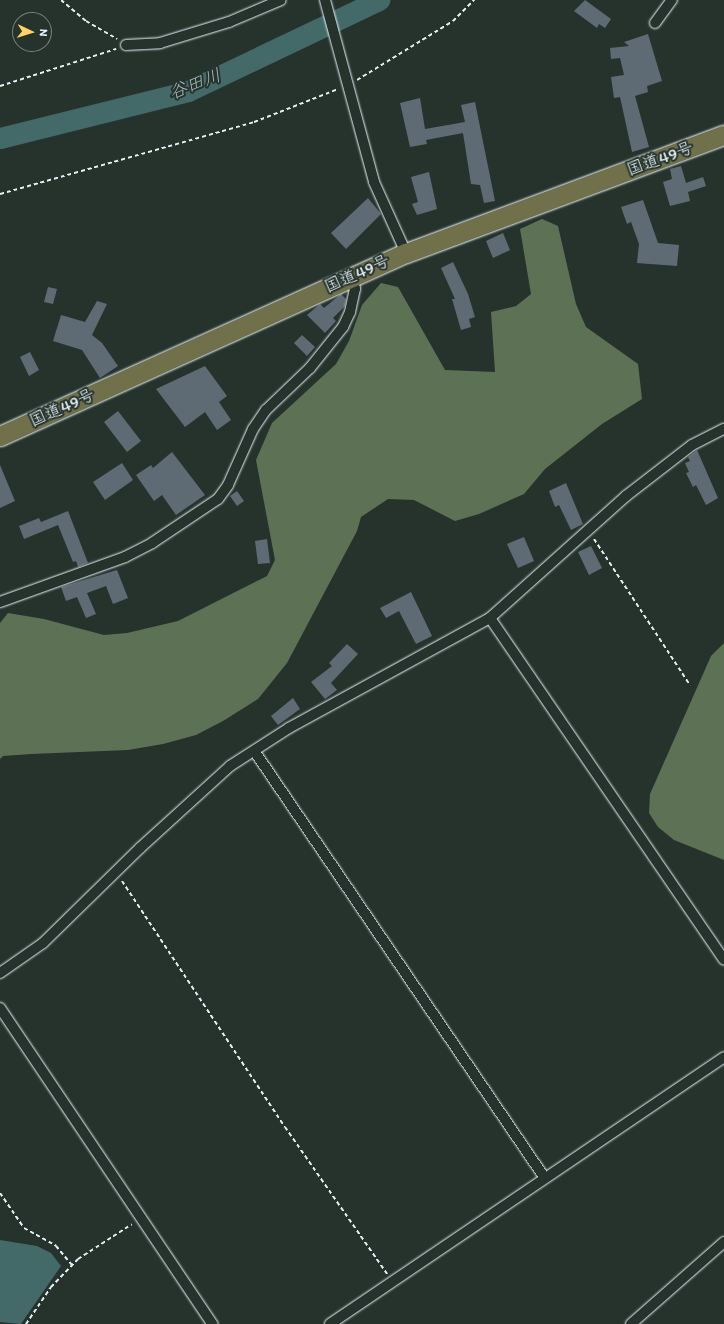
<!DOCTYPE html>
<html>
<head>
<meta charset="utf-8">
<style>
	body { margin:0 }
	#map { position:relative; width:724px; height:1324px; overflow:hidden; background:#26332d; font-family:Itim,"Klee One",sans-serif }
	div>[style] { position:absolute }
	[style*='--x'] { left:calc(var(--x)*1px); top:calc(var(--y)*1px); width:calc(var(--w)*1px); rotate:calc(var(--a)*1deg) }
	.green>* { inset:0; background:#5d7155 }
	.water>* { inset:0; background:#446969 }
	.river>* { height:21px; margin:-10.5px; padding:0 10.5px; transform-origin:10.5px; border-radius:10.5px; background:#446969 }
	.building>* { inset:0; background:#5e6b75 }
	.path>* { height:2px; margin-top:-1px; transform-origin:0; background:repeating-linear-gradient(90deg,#e8f1f8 0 4px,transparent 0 7px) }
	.roads { filter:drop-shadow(0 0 1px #e8f1f8) drop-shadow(0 0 1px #e8f1f8) }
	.street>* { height:10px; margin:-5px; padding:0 5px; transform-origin:5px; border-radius:5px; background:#26332d }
	.highway>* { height:19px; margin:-9.5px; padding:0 9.5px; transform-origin:9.5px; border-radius:9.5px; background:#70704a }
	span { translate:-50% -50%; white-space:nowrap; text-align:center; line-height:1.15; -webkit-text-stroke:4px #26332d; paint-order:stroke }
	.street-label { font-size:17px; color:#e8f1f8 }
	.water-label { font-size:18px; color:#a6bbbf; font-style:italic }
	.north { position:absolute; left:12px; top:12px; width:40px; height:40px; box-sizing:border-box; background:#26332d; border:1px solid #747f7e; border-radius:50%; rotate:94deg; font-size:11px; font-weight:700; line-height:16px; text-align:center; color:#e8f1f8 }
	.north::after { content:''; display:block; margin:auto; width:14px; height:18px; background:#ffd166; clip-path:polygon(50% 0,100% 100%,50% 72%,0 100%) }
</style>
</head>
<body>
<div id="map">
	<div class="green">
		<i style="clip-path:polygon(542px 219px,558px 226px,576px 304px,586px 327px,638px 364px,642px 399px,602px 424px,545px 469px,524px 494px,479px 514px,455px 521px,414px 500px,388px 499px,361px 517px,357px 531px,287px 663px,258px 699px,223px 721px,196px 735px,163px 744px,128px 750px,31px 754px,3px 756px,0 759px,0 623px,8px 613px,44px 619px,104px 635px,127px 633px,178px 621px,267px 576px,275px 560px,256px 460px,272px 423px,336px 364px,349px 341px,362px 305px,381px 283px,398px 287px,445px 370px,495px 372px,491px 312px,516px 306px,531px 294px,520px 229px)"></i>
		<i style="clip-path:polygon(724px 643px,724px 860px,674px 840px,658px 827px,649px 813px,650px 794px,711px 656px)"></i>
	</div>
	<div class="water">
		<i style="clip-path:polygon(0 1240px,37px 1246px,51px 1253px,61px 1266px,21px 1324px,0 1322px)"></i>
	</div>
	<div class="river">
		<i style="--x:0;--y:138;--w:194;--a:-14"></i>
		<i style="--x:188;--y:91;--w:212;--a:-25.5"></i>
	</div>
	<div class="building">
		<i style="clip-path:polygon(585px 0,611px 19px,605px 28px,599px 24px,597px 28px,574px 11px)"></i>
		<i style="clip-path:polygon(648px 34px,662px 81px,647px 86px,648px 92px,635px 96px,649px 147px,632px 152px,620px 97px,614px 98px,611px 77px,624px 75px,620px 58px,611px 59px,610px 48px,629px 46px,624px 42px)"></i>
		<i style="clip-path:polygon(420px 98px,425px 129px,465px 122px,461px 105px,475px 102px,495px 201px,484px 203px,480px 185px,471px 184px,463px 133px,426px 140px,427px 144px,410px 147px,400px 103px)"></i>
		<i style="clip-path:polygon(681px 166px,686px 183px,703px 177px,706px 186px,688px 192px,690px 201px,670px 206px,663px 182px,672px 179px,670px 169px)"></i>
		<i style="clip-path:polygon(429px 172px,437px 209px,417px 215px,412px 204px,418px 202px,411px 177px)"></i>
		<i style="clip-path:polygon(368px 198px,381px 214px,346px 249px,331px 233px)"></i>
		<i style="clip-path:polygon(643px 200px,658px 243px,679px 245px,677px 266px,637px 263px,639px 244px,631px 222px,627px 224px,621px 207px)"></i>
		<i style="clip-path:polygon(503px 233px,510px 250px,493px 258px,486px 241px)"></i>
		<i style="clip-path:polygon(453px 262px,468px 294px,475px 317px,469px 319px,471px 327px,461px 330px,452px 299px,455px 299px,441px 268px)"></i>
		<i style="clip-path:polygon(48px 287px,57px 289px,53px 304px,44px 302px)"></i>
		<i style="clip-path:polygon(341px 294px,346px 299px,345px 306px,333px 318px,336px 321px,325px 333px,307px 315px,320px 304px,324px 308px)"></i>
		<i style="clip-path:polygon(97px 301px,107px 304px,92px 335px,102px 343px,118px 366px,100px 378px,82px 350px,53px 341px,61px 315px,85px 322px)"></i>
		<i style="clip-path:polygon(302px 335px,315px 347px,307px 356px,294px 343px)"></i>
		<i style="clip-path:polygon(30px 352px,39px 370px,29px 376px,20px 357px)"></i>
		<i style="clip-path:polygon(205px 366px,227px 396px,219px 402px,231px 420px,217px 430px,205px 412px,185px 427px,156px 389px)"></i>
		<i style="clip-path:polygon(118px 411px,141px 441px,127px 452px,104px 422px)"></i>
		<i style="clip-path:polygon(697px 450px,718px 498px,706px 505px,696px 485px,693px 487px,686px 473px,689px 472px,685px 463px,690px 461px,688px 457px)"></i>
		<i style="clip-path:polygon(172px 452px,205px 495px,176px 515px,162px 495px,154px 501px,136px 475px,151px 465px,153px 468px)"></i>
		<i style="clip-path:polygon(122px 463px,133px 480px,105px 500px,93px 482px)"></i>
		<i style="clip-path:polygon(0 465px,15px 501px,0 508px)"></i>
		<i style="clip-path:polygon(566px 483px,583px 524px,571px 530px,559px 505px,555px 507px,549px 491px)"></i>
		<i style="clip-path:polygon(237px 491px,244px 501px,237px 506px,230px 496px)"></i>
		<i style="clip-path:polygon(68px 511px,88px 563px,78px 567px,76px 561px,73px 562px,58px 525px,24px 539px,19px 526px,39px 518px,41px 522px)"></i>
		<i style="clip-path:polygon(524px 537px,534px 561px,518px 568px,507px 544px)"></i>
		<i style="clip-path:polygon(267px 539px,270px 563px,258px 564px,255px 541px)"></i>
		<i style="clip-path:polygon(591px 546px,602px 568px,589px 575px,578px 552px)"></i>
		<i style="clip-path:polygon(117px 570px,128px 598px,113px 604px,106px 586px,87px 593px,96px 614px,86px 618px,77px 597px,66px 601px,61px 587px)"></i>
		<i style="clip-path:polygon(411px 592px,432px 636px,416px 644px,399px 611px,386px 618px,380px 608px)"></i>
		<i style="clip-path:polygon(347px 644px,358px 654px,331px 683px,337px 690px,325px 699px,311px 682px,332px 666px,329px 663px)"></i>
		<i style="clip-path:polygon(293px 698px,300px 709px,278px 725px,271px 716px)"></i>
	</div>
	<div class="path">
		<i style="--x:61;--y:0;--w:33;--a:40"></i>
		<i style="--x:86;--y:21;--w:36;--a:30"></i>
		<i style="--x:357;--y:80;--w:113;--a:-31.6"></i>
		<i style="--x:453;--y:21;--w:30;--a:-45"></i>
		<i style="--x:0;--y:86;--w:122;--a:-17.7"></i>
		<i style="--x:0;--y:194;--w:264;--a:-15.8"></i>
		<i style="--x:254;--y:122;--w:90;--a:-21.4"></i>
		<i style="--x:594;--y:539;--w:175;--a:56.7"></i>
		<i style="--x:122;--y:881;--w:295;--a:56.5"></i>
		<i style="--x:285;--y:1127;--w:179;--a:55.2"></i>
		<i style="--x:0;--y:1193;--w:42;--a:55.6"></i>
		<i style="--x:24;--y:1228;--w:37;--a:29"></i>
		<i style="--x:56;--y:1246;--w:25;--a:50"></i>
		<i style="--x:26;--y:1324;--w:45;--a:-56"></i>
		<i style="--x:51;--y:1287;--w:39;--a:-46"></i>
		<i style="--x:78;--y:1259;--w:64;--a:-32.9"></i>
	</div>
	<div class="roads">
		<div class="street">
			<i style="--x:325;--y:0;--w:188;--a:74.9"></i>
			<i style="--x:374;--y:182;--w:78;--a:65.7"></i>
			<i style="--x:655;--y:23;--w:29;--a:-54"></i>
			<i style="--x:126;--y:45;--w:34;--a:-3"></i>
			<i style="--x:160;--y:43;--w:72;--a:-16.9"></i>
			<i style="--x:229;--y:22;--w:56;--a:-22.9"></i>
			<i style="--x:0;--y:602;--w:133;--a:-19.8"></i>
			<i style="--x:125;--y:557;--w:30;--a:-27"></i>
			<i style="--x:152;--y:543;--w:79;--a:-33.7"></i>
			<i style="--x:218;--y:499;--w:17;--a:-54"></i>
			<i style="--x:228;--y:485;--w:61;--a:-65.9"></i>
			<i style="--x:253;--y:429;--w:23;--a:-56"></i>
			<i style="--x:266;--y:410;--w:61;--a:-43.7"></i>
			<i style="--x:310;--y:368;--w:53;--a:-51.2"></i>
			<i style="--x:343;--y:327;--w:17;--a:-65"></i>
			<i style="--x:350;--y:312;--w:24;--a:-78"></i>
			<i style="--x:355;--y:289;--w:13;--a:-103"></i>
			<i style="--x:490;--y:618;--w:414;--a:55.6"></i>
			<i style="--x:255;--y:752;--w:514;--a:55.78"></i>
			<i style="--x:0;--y:973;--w:52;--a:-34.9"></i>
			<i style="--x:43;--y:943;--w:136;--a:-44.4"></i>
			<i style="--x:140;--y:848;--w:122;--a:-42.3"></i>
			<i style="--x:230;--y:766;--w:70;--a:-32.8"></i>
			<i style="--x:289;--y:728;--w:229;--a:-28.7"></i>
			<i style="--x:490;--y:618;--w:183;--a:-41.9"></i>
			<i style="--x:626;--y:496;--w:83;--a:-37.7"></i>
			<i style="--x:692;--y:445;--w:36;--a:-27"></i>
			<i style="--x:0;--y:1008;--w:381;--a:56.1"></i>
			<i style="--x:330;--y:1324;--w:476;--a:-34.1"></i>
			<i style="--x:631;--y:1324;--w:124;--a:-41.4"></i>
		</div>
		<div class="highway">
			<i style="--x:0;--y:436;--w:445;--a:-24.3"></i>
			<i style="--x:406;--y:253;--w:339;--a:-20.4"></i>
		</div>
	</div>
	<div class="street-label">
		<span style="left:660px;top:159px;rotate:-20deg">国道49号</span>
		<span style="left:357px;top:274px;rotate:-24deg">国道49号</span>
		<span style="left:62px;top:408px;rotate:-24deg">国道49号</span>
	</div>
	<div class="water-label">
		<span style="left:195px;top:84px;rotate:-21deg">谷田川</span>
	</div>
	<div class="north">N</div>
</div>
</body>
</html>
